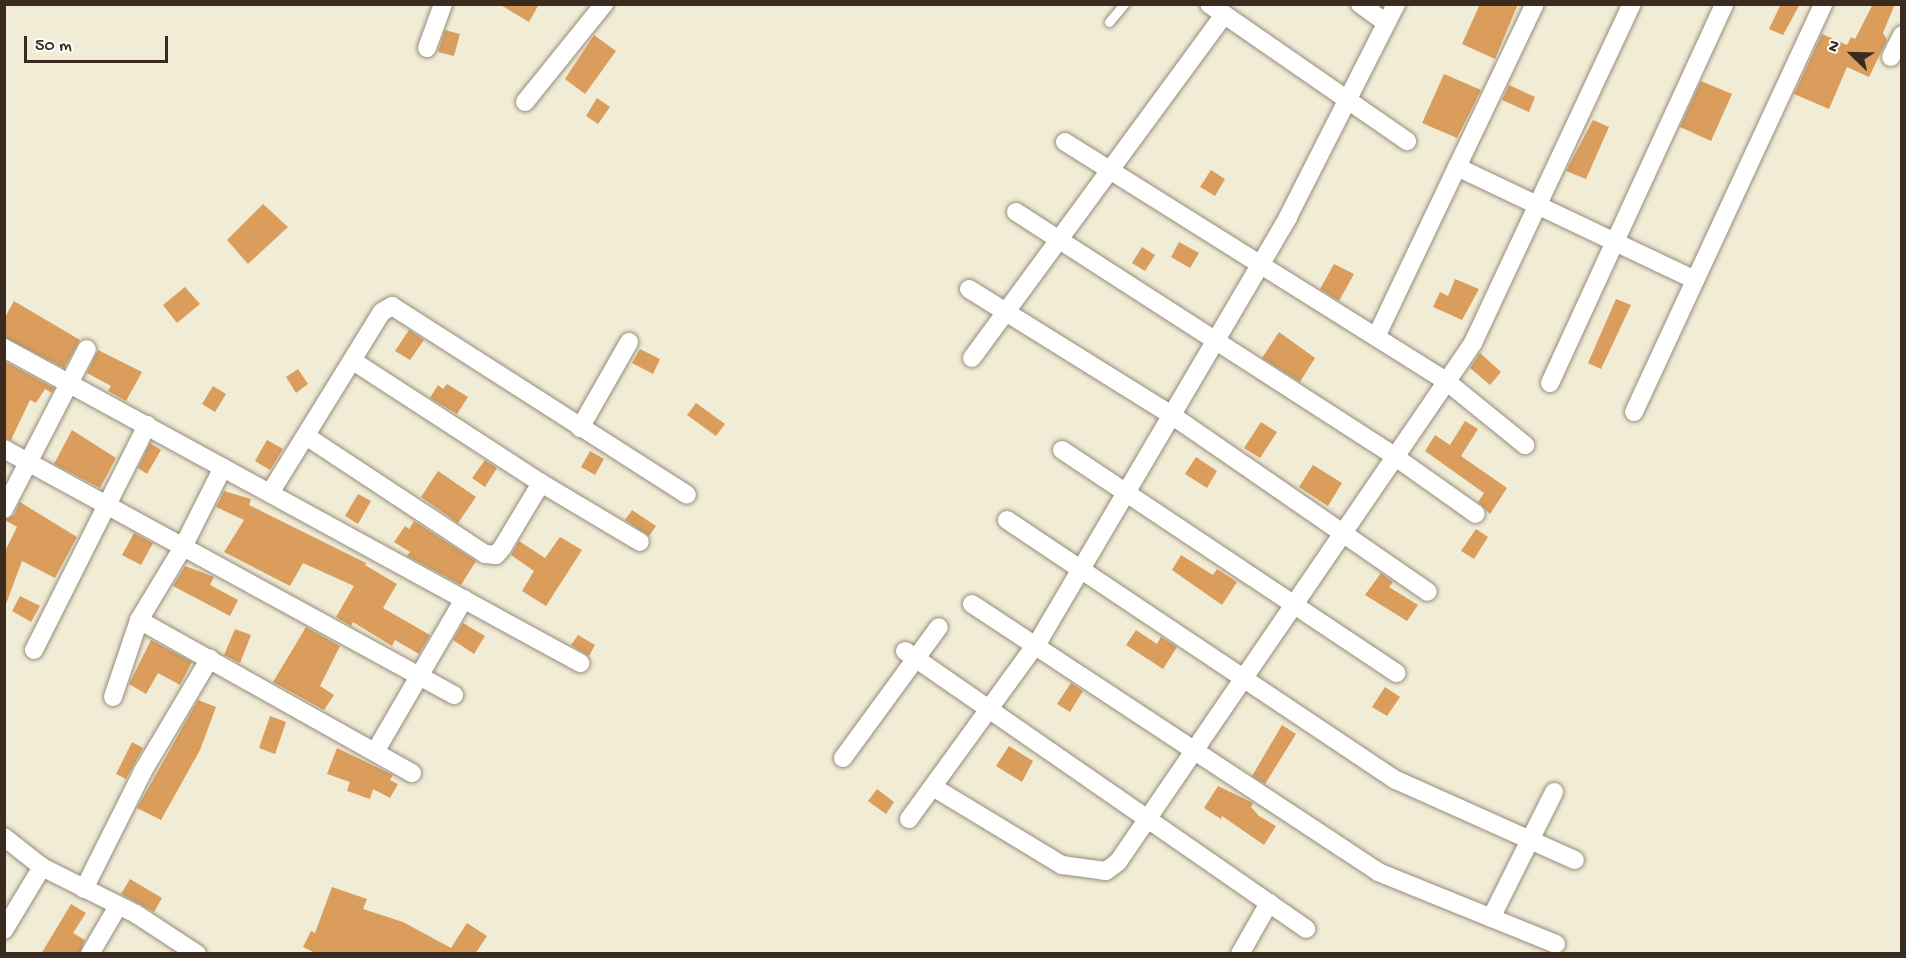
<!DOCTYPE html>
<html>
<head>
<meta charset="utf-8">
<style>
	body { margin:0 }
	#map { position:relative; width:1906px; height:958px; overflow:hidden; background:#f1ecd6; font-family:"Gochi Hand",sans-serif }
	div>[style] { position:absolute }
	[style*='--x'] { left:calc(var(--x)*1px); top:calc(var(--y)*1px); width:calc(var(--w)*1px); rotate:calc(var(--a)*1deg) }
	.building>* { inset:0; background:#da9d5c }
	.roads { filter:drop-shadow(0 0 2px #968b7a) drop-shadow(0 0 2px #968b7a) }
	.service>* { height:9px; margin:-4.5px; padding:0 4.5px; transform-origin:4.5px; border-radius:4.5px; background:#fff }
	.minor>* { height:18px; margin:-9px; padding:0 9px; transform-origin:9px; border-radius:9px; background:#fff }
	span { translate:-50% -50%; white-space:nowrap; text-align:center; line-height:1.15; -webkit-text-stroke:4.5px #fff; paint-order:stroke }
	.frame { position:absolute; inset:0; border:6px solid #3b2a1e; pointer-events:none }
	.north { position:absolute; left:1822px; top:24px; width:60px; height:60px; -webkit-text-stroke:4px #fff; paint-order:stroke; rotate:293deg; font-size:16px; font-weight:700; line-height:24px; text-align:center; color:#3b2a1e }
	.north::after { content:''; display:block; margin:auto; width:21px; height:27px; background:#3b2a1e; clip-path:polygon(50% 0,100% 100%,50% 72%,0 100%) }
	.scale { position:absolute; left:24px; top:36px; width:144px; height:27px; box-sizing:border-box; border:3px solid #3b2a1e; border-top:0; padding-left:8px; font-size:18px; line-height:21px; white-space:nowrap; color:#3b2a1e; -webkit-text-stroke:4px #fff; paint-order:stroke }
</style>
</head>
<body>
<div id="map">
	<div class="building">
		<i style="clip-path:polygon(499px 4px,539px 4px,529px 22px)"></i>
		<i style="clip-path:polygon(1480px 4px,1518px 4px,1495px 59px,1462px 44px)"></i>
		<i style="clip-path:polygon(1781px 4px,1800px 4px,1783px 35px,1769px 29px)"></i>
		<i style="clip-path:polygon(1873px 4px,1895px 4px,1883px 33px,1887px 40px,1869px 77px,1847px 67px,1829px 109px,1794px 94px,1822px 34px,1847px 45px,1851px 37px,1855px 39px)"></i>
		<i style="clip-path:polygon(445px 30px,460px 34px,454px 56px,438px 52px)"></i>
		<i style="clip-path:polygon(594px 35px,616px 51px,585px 94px,565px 79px)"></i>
		<i style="clip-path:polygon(1444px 74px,1481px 90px,1457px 138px,1422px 123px)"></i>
		<i style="clip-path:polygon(1701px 81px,1732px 94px,1711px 141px,1680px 127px)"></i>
		<i style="clip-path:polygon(1509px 85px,1535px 97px,1529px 112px,1502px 100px)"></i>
		<i style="clip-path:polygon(597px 98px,610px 107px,598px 124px,586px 116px)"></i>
		<i style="clip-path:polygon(1593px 120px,1609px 127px,1586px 179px,1566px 171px)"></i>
		<i style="clip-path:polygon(1211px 170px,1225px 179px,1215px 196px,1200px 187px)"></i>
		<i style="clip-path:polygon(263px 204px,288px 227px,248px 264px,227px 240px)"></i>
		<i style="clip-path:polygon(1179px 242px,1199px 253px,1190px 268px,1171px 257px)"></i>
		<i style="clip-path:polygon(1142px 247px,1155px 255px,1145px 271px,1132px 263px)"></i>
		<i style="clip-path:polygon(1334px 264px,1354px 274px,1339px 301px,1320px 289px)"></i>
		<i style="clip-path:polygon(1455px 279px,1479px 289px,1462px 320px,1433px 307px,1440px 292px,1448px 296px)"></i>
		<i style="clip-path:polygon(185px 287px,200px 304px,177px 323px,163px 305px)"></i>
		<i style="clip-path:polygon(1616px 299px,1631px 305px,1601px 369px,1588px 363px)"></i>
		<i style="clip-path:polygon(14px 301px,80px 340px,64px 368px,4px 337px,4px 319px)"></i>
		<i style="clip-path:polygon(409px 330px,424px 340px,410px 360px,395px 351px)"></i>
		<i style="clip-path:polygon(1279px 332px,1315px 358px,1300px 382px,1262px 358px)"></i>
		<i style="clip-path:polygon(640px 349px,660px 359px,653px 374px,632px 363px)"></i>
		<i style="clip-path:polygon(98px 350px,142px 372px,126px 401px,108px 391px,111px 386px,87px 373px)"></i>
		<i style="clip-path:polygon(1480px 353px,1501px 372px,1490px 385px,1470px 368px)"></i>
		<i style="clip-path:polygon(4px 361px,54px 388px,52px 393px,45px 389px,36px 403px,30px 400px,11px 440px,4px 438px)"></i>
		<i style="clip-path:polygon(298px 369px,308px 384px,296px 393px,286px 377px)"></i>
		<i style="clip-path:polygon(447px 384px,468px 397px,457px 414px,430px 398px,438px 385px,443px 389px)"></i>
		<i style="clip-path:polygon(213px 386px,226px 394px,215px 412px,202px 404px)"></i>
		<i style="clip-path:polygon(696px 403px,725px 424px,716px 436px,687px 415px)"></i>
		<i style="clip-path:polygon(1465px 421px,1478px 429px,1461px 456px,1507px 488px,1490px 514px,1478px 502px,1484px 493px,1425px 451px,1435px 435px,1450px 445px)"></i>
		<i style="clip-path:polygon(1261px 422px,1277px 432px,1260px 458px,1244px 448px)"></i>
		<i style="clip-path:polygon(72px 430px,116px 458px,100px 488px,54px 464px)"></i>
		<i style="clip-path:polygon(267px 440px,283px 449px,270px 470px,255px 461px)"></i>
		<i style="clip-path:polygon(150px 443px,161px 450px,147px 474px,138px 468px)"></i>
		<i style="clip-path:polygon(590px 451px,604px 459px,595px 475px,581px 467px)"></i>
		<i style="clip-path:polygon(1196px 457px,1217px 471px,1207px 488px,1185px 474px)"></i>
		<i style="clip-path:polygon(485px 460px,497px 468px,485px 487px,472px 478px)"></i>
		<i style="clip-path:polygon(1313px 465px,1342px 483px,1328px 506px,1299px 487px)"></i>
		<i style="clip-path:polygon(438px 471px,476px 497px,458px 523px,421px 497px)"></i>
		<i style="clip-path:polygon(224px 491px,251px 499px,249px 505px,366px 563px,365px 565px,397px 584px,383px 608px,430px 635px,419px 654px,395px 640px,392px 646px,353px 622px,351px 626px,336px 617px,354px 586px,303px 563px,290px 586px,224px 552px,244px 520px,216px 507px)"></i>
		<i style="clip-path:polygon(358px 494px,371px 501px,358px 524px,345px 516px)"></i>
		<i style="clip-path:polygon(20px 502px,77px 537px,55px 578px,22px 561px,6px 604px,4px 553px,17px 527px,5px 520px,14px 515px)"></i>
		<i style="clip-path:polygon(632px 510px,656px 526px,649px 536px,625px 520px)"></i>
		<i style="clip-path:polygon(414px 521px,476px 561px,461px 585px,407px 556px,410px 552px,394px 542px,405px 526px,409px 529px)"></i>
		<i style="clip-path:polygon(1476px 529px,1488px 537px,1474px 559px,1461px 551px)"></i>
		<i style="clip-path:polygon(134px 533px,153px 543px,141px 565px,122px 555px)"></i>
		<i style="clip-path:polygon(560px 537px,582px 550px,546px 606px,522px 591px,534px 571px,511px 555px,519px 541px,545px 558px)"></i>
		<i style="clip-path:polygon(1181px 555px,1213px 575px,1217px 569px,1237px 582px,1222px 605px,1172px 570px)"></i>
		<i style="clip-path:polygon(185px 566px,214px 577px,210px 585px,238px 600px,230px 616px,173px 586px)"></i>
		<i style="clip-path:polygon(1381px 573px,1393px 582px,1389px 587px,1418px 605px,1407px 621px,1365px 595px)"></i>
		<i style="clip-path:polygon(20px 596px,40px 606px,31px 622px,12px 611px)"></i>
		<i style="clip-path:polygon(463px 623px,485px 636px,474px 654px,453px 640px)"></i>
		<i style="clip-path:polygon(306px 627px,340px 646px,320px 686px,334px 695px,324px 710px,273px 682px)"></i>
		<i style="clip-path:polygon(235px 629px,251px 635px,240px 663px,224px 655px)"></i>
		<i style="clip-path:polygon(1136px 630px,1157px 644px,1161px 637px,1177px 647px,1163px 669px,1126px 645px)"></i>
		<i style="clip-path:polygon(578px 635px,595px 645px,589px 656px,571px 645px)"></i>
		<i style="clip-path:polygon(151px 640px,192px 662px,180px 685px,158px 673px,146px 694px,129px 684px)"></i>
		<i style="clip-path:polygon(1071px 683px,1083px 691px,1070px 712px,1057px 704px)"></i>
		<i style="clip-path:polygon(1385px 687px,1400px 697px,1387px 716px,1372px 707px)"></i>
		<i style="clip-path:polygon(198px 700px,216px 707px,200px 750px,161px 820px,137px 808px)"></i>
		<i style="clip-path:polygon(270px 716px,286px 722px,275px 754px,259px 748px)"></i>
		<i style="clip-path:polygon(1282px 725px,1296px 734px,1265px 784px,1252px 776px)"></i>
		<i style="clip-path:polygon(132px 742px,143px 748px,126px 779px,116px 774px)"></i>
		<i style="clip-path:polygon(1009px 746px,1033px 761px,1022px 782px,996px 766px)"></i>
		<i style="clip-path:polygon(337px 748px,393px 775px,390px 780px,398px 784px,390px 798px,373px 789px,370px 799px,347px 791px,350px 782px,327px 774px)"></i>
		<i style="clip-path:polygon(1218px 786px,1253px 803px,1251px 807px,1259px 816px,1276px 826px,1264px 845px,1222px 816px,1221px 819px,1204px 808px)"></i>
		<i style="clip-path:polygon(877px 789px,894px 802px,886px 814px,868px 801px)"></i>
		<i style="clip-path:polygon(130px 879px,162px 898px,154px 912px,121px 894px)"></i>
		<i style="clip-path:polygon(332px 887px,367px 899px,363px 909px,403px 922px,451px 948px,467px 923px,487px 936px,475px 954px,317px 954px,303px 947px,311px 931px,315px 933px)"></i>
		<i style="clip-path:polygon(71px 904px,86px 913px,73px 933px,85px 940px,79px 954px,41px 954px)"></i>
	</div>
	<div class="roads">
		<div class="service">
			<i style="--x:1109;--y:22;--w:23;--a:-50"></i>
		</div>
		<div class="minor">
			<i style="--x:1209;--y:4;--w:241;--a:34.7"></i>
			<i style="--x:1360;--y:4;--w:32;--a:36"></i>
			<i style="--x:427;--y:48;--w:47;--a:-70"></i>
			<i style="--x:1891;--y:57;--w:25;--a:-63"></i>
			<i style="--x:525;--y:102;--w:126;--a:-51.1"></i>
			<i style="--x:1065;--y:142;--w:450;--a:32.1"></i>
			<i style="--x:1446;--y:381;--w:102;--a:39"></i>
			<i style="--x:1457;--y:167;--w:263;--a:25.4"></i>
			<i style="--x:1016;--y:212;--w:450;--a:32.8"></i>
			<i style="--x:1394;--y:456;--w:100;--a:35.3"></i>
			<i style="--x:969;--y:289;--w:237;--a:31.9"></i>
			<i style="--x:1170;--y:414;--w:313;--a:34.6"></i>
			<i style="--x:1376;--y:337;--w:369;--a:-64.5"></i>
			<i style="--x:4;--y:348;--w:657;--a:28.67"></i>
			<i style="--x:972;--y:358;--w:426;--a:-53.7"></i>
			<i style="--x:1550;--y:383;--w:417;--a:-65.3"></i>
			<i style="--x:1634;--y:412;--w:450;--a:-65.1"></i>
			<i style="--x:580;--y:428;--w:99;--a:-60.3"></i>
			<i style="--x:306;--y:436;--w:214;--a:33.4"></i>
			<i style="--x:485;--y:554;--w:11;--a:5"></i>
			<i style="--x:496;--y:555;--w:9;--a:-49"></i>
			<i style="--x:502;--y:548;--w:76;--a:-59"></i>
			<i style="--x:541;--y:483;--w:224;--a:-147"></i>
			<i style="--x:4;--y:449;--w:513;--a:28.66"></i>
			<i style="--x:1062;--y:450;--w:402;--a:33.7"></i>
			<i style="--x:541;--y:483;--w:115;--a:30.8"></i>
			<i style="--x:270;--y:493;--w:213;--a:-58.3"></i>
			<i style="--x:382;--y:312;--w:12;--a:-31"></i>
			<i style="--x:392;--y:306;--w:350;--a:32.6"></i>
			<i style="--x:4;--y:509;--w:180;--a:-62.6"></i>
			<i style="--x:1007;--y:520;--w:468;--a:33.8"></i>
			<i style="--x:1396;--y:780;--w:196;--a:24.1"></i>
			<i style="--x:972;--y:604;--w:486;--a:33.4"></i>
			<i style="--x:1378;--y:872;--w:192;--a:22"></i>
			<i style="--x:139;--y:620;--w:313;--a:29.3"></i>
			<i style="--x:34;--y:650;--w:252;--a:-63.3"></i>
			<i style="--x:905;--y:651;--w:488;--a:34.7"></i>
			<i style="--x:113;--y:697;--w:81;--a:-71.3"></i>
			<i style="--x:139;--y:620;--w:85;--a:-58.9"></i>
			<i style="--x:183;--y:547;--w:89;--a:-63.4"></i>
			<i style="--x:375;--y:752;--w:177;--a:-59.8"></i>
			<i style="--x:843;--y:758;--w:162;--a:-53.8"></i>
			<i style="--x:933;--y:787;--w:151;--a:31.2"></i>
			<i style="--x:1062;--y:865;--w:44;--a:7.8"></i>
			<i style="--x:1106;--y:871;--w:15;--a:-37"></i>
			<i style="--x:1118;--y:862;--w:629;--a:-55.63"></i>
			<i style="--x:1473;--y:343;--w:374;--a:-64.9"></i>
			<i style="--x:909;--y:819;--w:225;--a:-54"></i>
			<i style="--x:1041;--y:637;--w:487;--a:-59.5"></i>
			<i style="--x:1288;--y:217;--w:239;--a:-63.1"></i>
			<i style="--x:4;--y:837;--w:48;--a:38.3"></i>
			<i style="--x:42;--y:867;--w:105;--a:26.6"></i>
			<i style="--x:136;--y:914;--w:73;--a:33.3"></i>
			<i style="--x:84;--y:889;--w:132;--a:-63.4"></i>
			<i style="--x:143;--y:771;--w:131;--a:-59.3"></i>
			<i style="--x:1491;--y:918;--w:141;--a:-63.4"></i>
			<i style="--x:4;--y:930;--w:74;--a:-58.9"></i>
			<i style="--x:90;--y:954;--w:56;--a:-59.7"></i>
			<i style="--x:1240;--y:954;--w:59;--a:-60.4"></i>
		</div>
	</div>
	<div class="frame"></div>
	<div class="north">N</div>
	<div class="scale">50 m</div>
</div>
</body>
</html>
